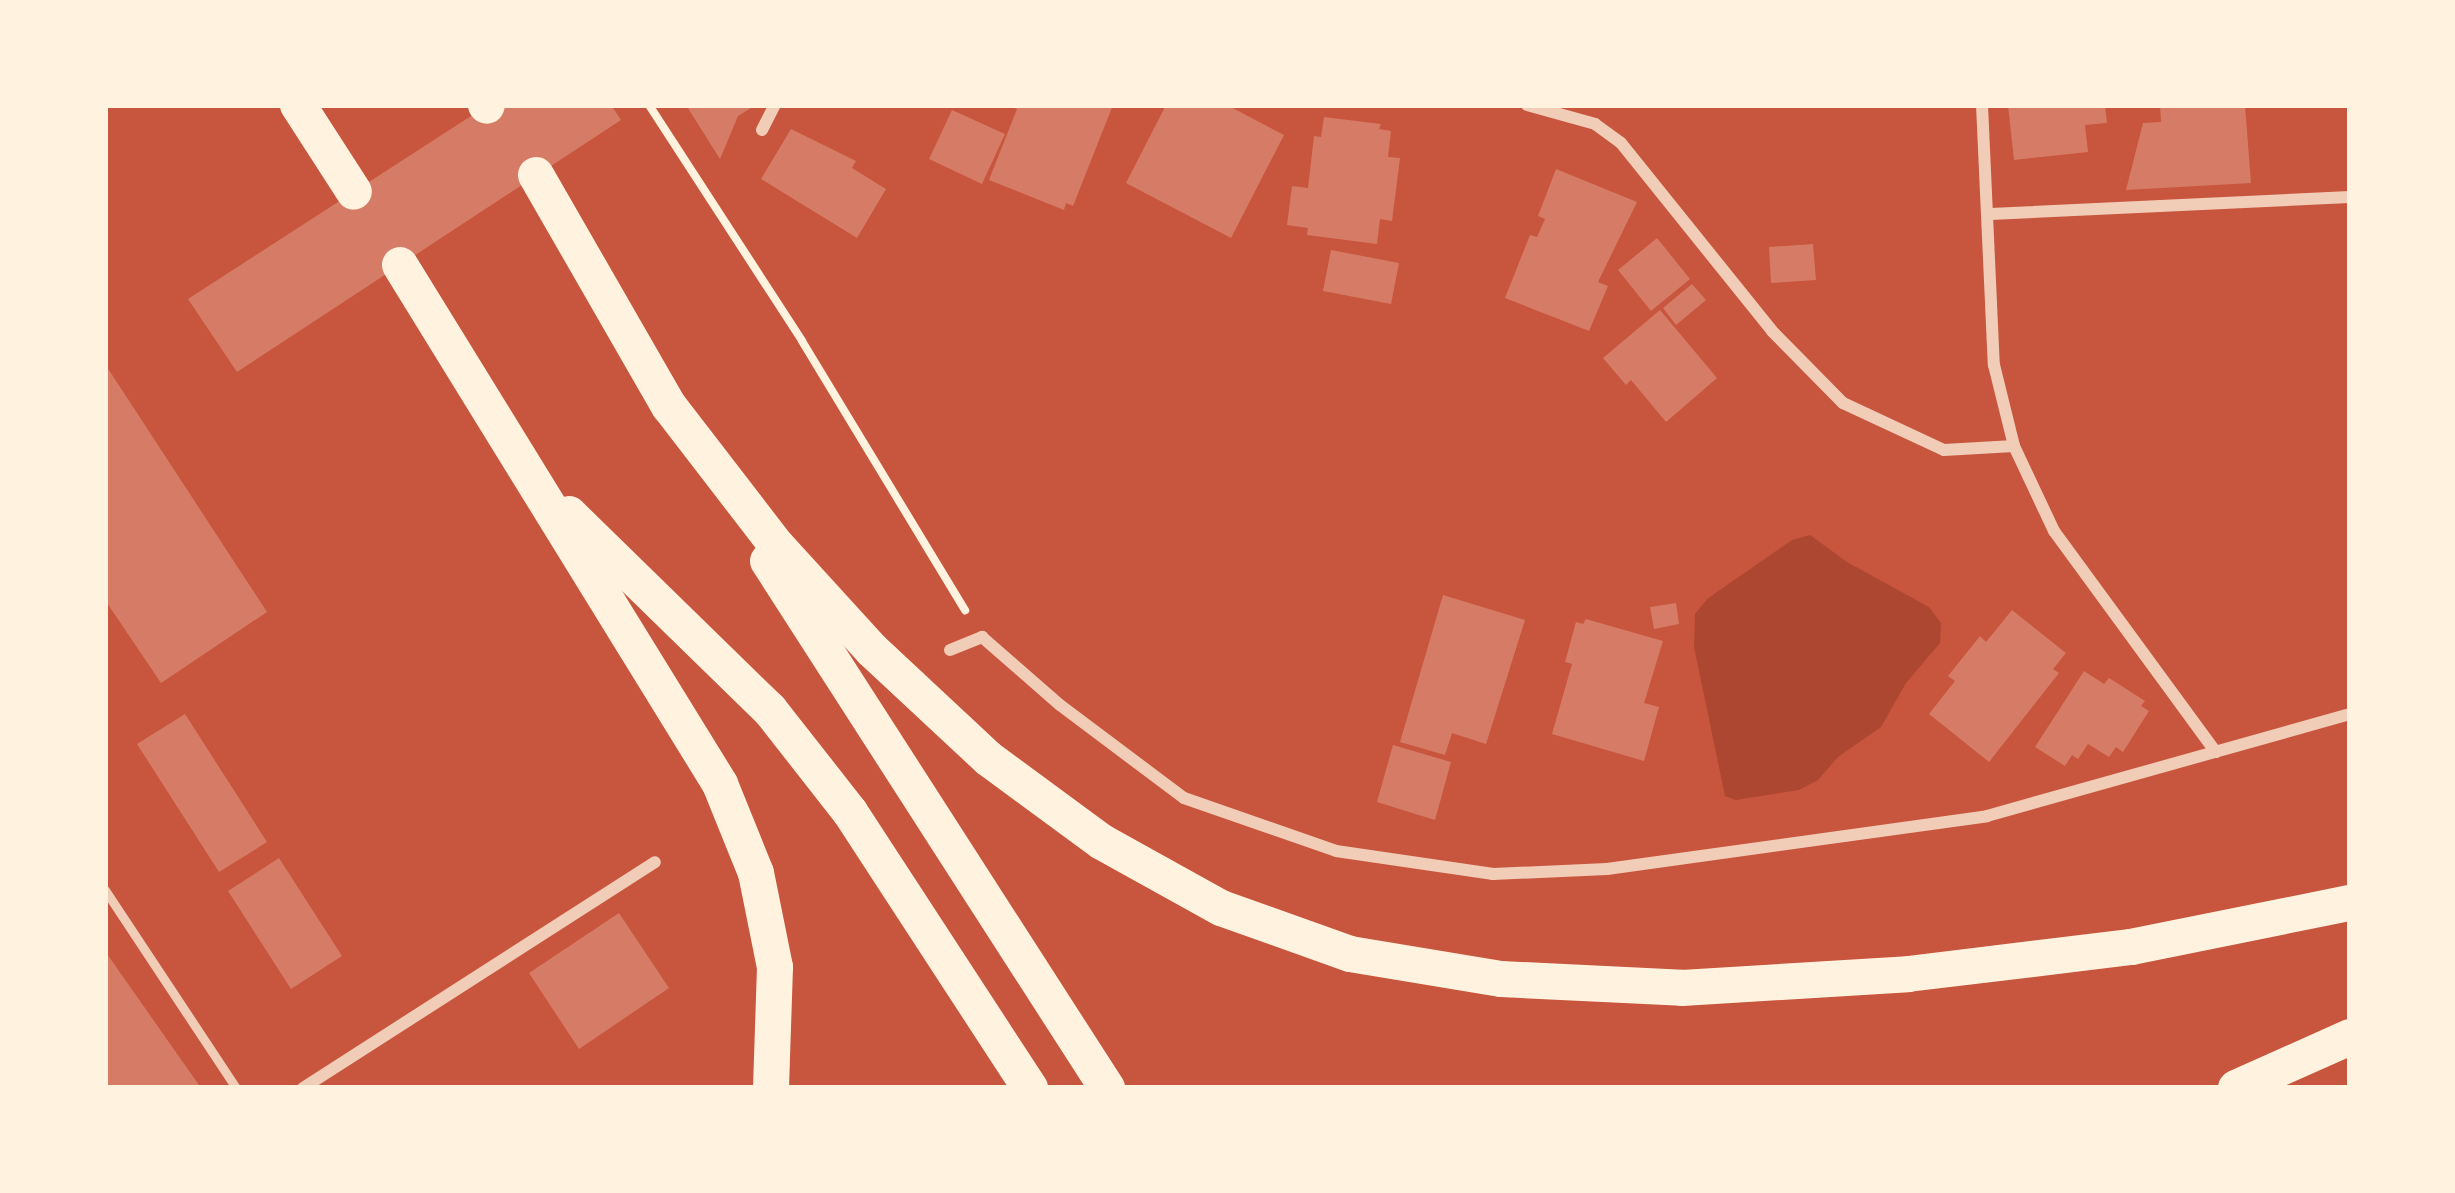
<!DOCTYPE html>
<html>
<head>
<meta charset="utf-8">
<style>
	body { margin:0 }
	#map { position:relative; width:2455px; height:1193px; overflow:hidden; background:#c8553d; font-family:"Varela Round",sans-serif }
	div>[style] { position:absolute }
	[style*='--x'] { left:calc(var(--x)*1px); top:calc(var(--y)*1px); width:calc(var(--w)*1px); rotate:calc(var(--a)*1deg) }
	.green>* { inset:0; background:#ae4732 }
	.building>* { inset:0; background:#d67c66 }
	.path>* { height:8px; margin:-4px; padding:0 4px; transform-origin:4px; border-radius:4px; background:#fff3e0 }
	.service>* { height:9px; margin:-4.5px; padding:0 4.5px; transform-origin:4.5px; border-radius:4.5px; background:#f1ccb7 }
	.minor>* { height:12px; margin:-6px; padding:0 6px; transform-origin:6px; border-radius:6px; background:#f1ccb7 }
	.motorway>* { height:36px; margin:-18px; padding:0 18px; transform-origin:18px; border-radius:18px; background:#fff3e0 }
	span { translate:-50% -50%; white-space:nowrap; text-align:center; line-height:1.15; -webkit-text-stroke:9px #fff3e0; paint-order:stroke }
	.frame { position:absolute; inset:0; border:108px solid #fff3e0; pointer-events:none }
</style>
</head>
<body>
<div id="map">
	<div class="green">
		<i style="clip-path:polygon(1810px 535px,1847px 562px,1929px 607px,1941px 623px,1940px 643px,1906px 683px,1881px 727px,1838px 757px,1818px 780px,1799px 790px,1736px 800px,1725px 796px,1694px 647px,1695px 614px,1707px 599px,1792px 540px)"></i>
	</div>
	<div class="building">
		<i style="clip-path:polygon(488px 105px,611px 105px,621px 120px,237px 372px,188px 299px)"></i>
		<i style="clip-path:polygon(686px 105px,756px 105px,738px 116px,720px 159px)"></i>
		<i style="clip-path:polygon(1006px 105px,1113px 105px,1073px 206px,1066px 203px,1064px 210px,989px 180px,1017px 109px)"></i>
		<i style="clip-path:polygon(1166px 105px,1227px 105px,1284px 135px,1231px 238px,1126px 183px)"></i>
		<i style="clip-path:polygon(2008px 105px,2105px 105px,2107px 123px,2085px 125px,2088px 152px,2014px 160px)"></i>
		<i style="clip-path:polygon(2160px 105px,2245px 105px,2251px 183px,2126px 190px,2143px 123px,2161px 122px)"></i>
		<i style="clip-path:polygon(952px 110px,1005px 134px,982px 184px,929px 159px)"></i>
		<i style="clip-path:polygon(1324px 117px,1381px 124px,1379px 129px,1391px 131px,1388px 157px,1400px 158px,1392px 221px,1380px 219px,1377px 244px,1307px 235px,1308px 228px,1287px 225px,1292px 186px,1308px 188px,1314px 136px,1321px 137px)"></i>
		<i style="clip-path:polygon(791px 129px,856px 161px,852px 168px,886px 189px,857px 238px,761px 179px)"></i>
		<i style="clip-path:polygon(1556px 169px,1637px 202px,1598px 282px,1608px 286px,1589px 331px,1505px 298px,1530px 235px,1537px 237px,1545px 219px,1538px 216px)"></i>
		<i style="clip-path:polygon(1657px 238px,1690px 279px,1651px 311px,1618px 270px)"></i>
		<i style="clip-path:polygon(1813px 244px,1816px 280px,1771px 283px,1769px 247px)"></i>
		<i style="clip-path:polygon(1331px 250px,1399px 263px,1391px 304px,1323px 291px)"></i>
		<i style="clip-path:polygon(1692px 284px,1706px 300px,1676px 325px,1663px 308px)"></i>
		<i style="clip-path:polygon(1660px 310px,1717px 378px,1666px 422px,1631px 380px,1626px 385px,1603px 358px)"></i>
		<i style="clip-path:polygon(105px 364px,267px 612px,161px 683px,105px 600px)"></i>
		<i style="clip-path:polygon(1443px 595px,1525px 620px,1486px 744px,1452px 733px,1445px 755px,1400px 742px)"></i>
		<i style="clip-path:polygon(1676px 603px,1679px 624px,1654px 629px,1650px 607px)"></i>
		<i style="clip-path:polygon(2012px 610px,2066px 653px,2053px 669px,2059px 673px,1989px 762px,1929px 714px,1955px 681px,1948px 676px,1980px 636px,1986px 642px)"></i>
		<i style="clip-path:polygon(1586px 619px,1663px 641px,1644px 703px,1659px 707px,1644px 761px,1552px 734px,1572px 664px,1565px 662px,1576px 622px,1583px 624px)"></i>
		<i style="clip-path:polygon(2084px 671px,2104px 684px,2109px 678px,2145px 701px,2141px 706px,2149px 711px,2123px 752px,2116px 747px,2109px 757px,2088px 744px,2078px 759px,2072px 755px,2065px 766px,2035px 747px)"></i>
		<i style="clip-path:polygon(185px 714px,267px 842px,219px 872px,137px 744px)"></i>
		<i style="clip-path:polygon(1393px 745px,1451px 762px,1435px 820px,1377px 802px)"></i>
		<i style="clip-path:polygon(279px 858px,342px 956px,291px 989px,228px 891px)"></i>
		<i style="clip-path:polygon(619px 913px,669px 988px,579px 1049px,529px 973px)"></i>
		<i style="clip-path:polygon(105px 951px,201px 1088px,105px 1088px)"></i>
	</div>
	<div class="path">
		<i style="--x:649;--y:105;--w:281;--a:57"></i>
		<i style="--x:802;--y:341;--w:315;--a:58.8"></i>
	</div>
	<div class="service">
		<i style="--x:105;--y:890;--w:237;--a:56.5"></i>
	</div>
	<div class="minor">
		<i style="--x:1527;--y:105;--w:71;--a:15.6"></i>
		<i style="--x:1595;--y:124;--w:32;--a:36"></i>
		<i style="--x:1621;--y:143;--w:241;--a:51.2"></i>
		<i style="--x:1772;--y:331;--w:101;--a:45.4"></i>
		<i style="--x:1843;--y:403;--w:111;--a:25"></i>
		<i style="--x:1944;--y:450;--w:70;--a:-3.3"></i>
		<i style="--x:1982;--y:105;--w:260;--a:87.4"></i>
		<i style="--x:1994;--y:365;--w:83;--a:76.1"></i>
		<i style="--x:2014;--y:446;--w:94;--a:64.8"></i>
		<i style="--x:2054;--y:531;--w:274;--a:53.8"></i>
		<i style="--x:762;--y:130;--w:28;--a:-63"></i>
		<i style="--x:1991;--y:214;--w:359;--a:-2.7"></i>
		<i style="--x:950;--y:650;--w:35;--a:-22"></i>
		<i style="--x:982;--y:637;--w:103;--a:41.1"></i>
		<i style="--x:1060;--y:705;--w:155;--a:36.9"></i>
		<i style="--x:1184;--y:798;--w:161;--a:19.2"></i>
		<i style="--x:1336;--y:851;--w:159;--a:8.3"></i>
		<i style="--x:1493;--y:874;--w:114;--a:-2.5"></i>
		<i style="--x:1607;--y:869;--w:384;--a:-7.9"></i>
		<i style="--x:1987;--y:816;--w:377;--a:-15.7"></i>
		<i style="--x:303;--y:1088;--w:418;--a:-32.7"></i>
	</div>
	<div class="motorway">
		<i style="--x:298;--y:105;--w:103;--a:57.2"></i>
		<i style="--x:486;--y:105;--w:1;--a:45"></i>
		<i style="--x:536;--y:175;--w:267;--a:60.1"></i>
		<i style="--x:669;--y:406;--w:177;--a:52.4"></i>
		<i style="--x:777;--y:546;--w:141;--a:47.6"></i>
		<i style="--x:872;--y:650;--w:160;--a:43"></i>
		<i style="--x:989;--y:759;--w:140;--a:36.3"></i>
		<i style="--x:1102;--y:842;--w:136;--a:29"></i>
		<i style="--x:1221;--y:908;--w:137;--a:19.6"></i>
		<i style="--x:1350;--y:954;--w:153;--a:9.4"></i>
		<i style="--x:1501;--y:979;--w:181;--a:2.8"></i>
		<i style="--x:1682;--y:988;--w:226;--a:-3.5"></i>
		<i style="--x:1908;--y:974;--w:225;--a:-6.9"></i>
		<i style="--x:2131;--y:947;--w:223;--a:-11.4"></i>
		<i style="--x:400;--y:265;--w:610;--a:58.34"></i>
		<i style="--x:720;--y:784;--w:96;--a:68"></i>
		<i style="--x:756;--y:873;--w:96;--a:78.6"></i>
		<i style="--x:775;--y:967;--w:121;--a:91.9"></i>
		<i style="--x:569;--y:514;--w:281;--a:44.3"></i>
		<i style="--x:770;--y:710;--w:130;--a:51.9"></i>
		<i style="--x:850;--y:812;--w:330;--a:56.9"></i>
		<i style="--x:768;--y:561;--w:627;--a:57.25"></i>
		<i style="--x:2236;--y:1088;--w:125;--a:-24.1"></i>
	</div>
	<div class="frame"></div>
</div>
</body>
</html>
